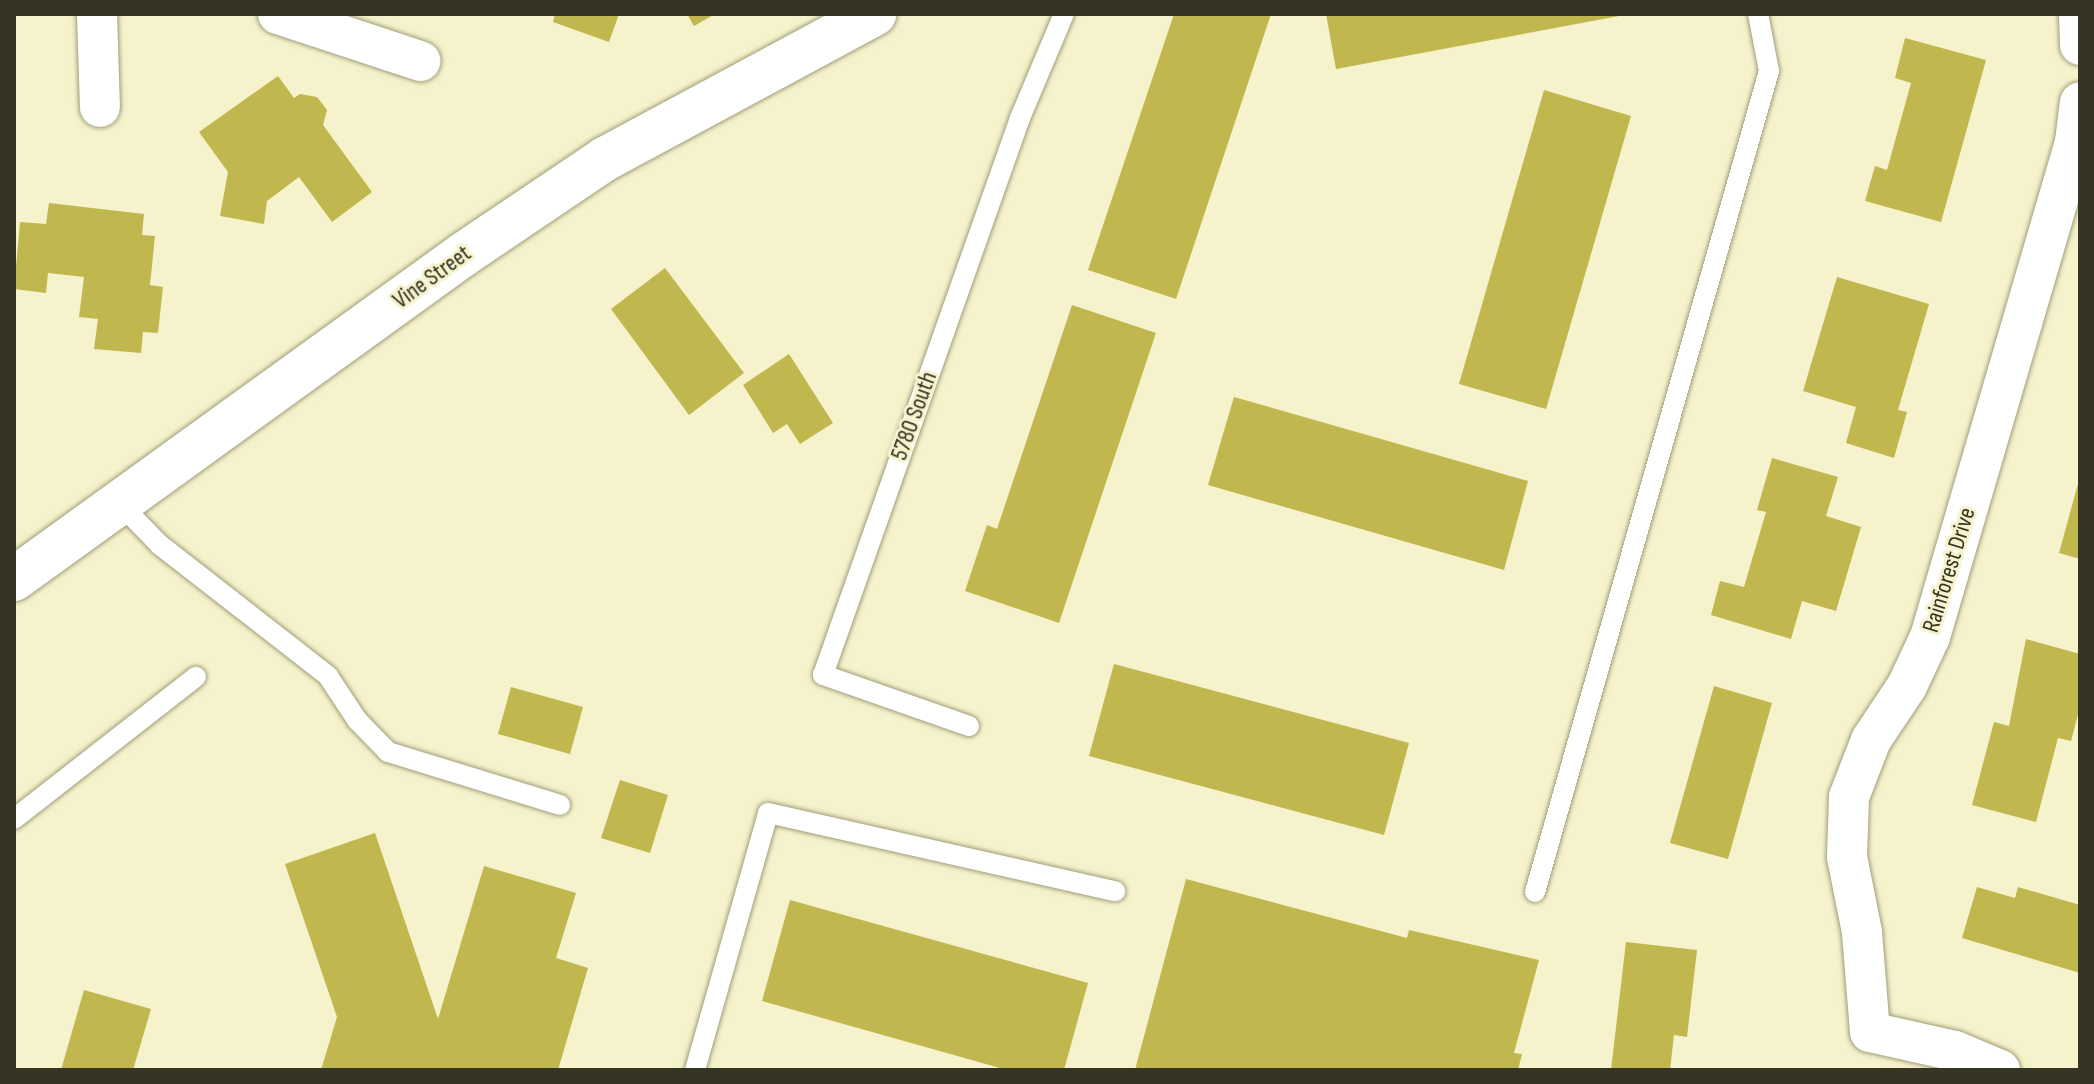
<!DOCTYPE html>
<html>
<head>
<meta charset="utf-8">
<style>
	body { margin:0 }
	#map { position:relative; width:2094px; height:1084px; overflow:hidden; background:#f5f2cc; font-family:"Sofia Sans Condensed",sans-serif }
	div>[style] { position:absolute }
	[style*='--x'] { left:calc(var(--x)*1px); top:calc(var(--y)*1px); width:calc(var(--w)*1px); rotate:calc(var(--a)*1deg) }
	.building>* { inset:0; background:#c1b74f }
	.roads { filter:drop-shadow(0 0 2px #a09e7a) drop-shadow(0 0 2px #a09e7a) }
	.service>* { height:20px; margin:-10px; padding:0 10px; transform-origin:10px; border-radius:10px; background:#fff }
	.minor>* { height:40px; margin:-20px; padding:0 20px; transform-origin:20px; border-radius:20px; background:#fff }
	.tertiary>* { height:44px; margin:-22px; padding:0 22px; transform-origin:22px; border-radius:22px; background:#fff }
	span { translate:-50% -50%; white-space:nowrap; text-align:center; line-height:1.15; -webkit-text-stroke:6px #f5f2cc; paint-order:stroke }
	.street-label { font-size:24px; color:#353425 }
	.frame { position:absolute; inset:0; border:16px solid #353425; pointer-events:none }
</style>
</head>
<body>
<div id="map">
	<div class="building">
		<i style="clip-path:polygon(555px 14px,619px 14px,609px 42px,553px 22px)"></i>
		<i style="clip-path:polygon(687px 14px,715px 14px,694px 26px)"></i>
		<i style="clip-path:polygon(1174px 14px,1271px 14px,1176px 299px,1088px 270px)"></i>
		<i style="clip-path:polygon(1326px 14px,1619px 14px,1619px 16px,1336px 69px)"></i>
		<i style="clip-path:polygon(1905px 38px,1986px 60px,1941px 222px,1865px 201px,1875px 166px,1887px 170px,1911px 83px,1895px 78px)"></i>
		<i style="clip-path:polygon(278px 76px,294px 98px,300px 94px,317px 97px,327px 110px,323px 125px,372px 192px,332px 222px,299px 177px,267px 201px,264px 224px,220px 216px,228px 172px,199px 132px)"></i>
		<i style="clip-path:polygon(1544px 90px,1631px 116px,1546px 409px,1459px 384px)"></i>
		<i style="clip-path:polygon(49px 203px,144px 214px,142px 235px,155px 236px,150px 285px,163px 287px,158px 333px,143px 332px,141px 353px,94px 349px,98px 319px,79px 317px,84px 277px,48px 273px,46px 293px,14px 289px,20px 222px,46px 224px)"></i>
		<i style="clip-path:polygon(665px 268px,744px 373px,689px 415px,611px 309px)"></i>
		<i style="clip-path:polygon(1837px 277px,1929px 304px,1898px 410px,1907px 412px,1894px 458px,1846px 443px,1856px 407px,1803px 391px)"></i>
		<i style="clip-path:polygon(1072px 305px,1156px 333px,1059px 623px,965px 591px,987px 525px,997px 529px)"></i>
		<i style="clip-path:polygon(789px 354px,833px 423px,800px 444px,787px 424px,773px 433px,743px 385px)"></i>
		<i style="clip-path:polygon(1234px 397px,1528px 481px,1504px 570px,1208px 485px)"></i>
		<i style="clip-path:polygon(1772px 458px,1838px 477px,1826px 516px,1861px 527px,1836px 611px,1802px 601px,1791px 639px,1711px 615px,1720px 581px,1744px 587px,1766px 512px,1757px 510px)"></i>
		<i style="clip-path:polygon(2079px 480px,2080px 480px,2080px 559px,2059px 553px)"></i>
		<i style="clip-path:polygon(2026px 639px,2080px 654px,2080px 707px,2071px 741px,2058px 738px,2036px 822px,1972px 805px,1994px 722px,2009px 726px)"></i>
		<i style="clip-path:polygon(1114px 664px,1409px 743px,1384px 835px,1089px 756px)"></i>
		<i style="clip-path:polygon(1714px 686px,1772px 703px,1728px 859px,1670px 843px)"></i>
		<i style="clip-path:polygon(511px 687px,583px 707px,570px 754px,498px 734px)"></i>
		<i style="clip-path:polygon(620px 780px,668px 795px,650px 853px,601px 838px)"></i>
		<i style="clip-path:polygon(375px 833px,438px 1019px,484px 866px,576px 893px,556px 958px,588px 968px,558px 1070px,321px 1070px,337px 1017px,285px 864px)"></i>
		<i style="clip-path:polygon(1186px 879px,1407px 938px,1409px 930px,1539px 960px,1514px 1053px,1522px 1054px,1518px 1070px,1135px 1070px)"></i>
		<i style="clip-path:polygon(1977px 887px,2015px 898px,2018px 887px,2080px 905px,2080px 973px,1962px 938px)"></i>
		<i style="clip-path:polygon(790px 900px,1088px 983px,1064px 1070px,1007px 1070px,762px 1001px)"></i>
		<i style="clip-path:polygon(1626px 942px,1697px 950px,1687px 1037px,1674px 1035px,1670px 1070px,1611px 1070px)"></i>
		<i style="clip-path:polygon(84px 990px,151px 1009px,133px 1070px,61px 1070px)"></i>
	</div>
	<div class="roads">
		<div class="service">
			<i style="--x:119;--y:503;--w:59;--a:45.7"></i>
			<i style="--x:160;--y:545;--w:213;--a:37.9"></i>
			<i style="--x:328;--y:676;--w:53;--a:56.6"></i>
			<i style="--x:357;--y:720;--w:45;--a:45.9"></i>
			<i style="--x:388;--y:752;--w:180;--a:17.1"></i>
			<i style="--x:969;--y:726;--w:155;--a:-160.7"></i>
			<i style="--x:823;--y:675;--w:591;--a:-70.52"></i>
			<i style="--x:1020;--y:118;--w:113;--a:-67.1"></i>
			<i style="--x:14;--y:819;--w:231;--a:-38"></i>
			<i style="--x:1535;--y:892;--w:854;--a:-74.09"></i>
			<i style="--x:1769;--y:71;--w:58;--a:-100.9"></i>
			<i style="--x:695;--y:1070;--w:267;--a:-74.1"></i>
			<i style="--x:768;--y:813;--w:356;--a:12.7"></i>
		</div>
		<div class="minor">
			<i style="--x:97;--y:14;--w:93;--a:88.2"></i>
			<i style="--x:278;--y:14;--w:150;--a:18.3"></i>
			<i style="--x:2079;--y:14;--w:31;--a:88"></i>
			<i style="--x:2000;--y:1070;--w:49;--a:-157.1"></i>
			<i style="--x:1955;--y:1051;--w:87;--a:-167.4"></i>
			<i style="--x:1870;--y:1032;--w:100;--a:-94.6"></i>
			<i style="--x:1862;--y:932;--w:76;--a:-101.3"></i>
			<i style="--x:1847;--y:857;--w:60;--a:-88.1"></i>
			<i style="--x:1849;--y:797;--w:61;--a:-68.9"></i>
			<i style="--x:1871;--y:740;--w:65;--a:-56.3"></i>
			<i style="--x:1907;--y:686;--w:54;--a:-64.9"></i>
			<i style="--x:1930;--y:637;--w:516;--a:-73.67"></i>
			<i style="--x:2075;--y:142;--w:40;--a:-82.9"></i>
		</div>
		<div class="tertiary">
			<i style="--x:14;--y:579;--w:555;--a:-35.84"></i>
			<i style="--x:464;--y:254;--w:170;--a:-34"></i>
			<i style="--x:605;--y:159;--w:306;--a:-28.3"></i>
		</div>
	</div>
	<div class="street-label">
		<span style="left:432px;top:277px;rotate:-36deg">Vine Street</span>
		<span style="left:914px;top:416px;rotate:-70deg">5780 South</span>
		<span style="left:1949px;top:570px;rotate:-73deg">Rainforest Drive</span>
	</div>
	<div class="frame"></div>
</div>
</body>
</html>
